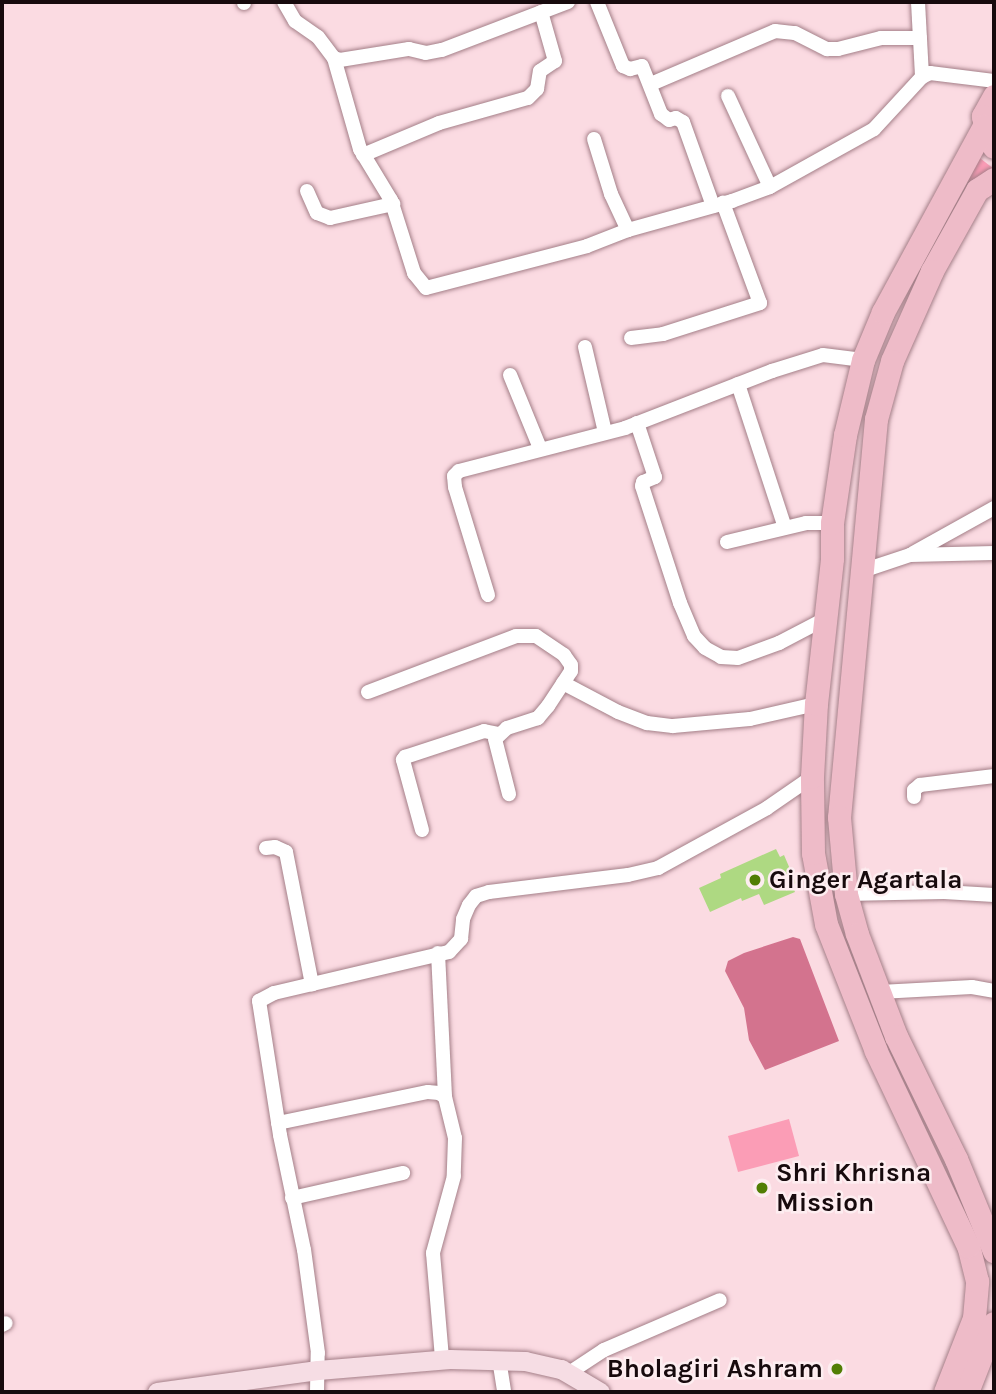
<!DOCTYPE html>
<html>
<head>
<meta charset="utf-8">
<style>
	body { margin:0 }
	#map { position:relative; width:996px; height:1394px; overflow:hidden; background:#fbdbe2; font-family:Karla,sans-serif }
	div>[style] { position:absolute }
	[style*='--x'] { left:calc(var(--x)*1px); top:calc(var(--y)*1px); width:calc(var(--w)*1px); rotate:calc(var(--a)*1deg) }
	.green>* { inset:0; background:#fb9db6 }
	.water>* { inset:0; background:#d3738e }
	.building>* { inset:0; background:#aed982 }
	.roads { filter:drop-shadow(0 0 2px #a47f88) drop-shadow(0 0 2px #a47f88) }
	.street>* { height:14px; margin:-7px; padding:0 7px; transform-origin:7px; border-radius:7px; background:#fff }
	.secondary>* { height:19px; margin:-9.5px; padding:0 9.5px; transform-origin:9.5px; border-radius:9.5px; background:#f6dde4 }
	.primary>* { height:23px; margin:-11.5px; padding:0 11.5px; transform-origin:11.5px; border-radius:11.5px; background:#eebbc8 }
	.dots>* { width:19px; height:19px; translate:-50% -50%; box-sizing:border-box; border:4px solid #fdedf0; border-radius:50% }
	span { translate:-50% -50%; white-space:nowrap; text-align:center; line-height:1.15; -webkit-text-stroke:5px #fdedf0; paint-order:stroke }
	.poi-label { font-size:26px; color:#170a0d; font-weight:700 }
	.left { translate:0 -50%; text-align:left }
	.right { translate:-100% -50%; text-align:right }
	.frame { position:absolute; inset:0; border:4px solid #170a0d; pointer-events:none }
</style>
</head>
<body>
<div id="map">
	<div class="green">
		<i style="clip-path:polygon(976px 155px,994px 169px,961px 186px)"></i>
		<i style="clip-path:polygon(789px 1119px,799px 1156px,738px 1172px,728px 1136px)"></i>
	</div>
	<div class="water">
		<i style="clip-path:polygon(793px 937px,800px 939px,839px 1041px,765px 1070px,749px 1040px,744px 1008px,725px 971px,728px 961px,744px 953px)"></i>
	</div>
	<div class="building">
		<i style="clip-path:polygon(776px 849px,780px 857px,784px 855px,796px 883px,792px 885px,795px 892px,764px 905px,759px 894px,742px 901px,741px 898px,710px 912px,699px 888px,721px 878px,720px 874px)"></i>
	</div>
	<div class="roads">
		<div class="street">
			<i style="--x:244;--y:2;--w:1;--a:90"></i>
			<i style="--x:284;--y:2;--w:22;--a:60"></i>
			<i style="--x:295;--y:21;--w:28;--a:35"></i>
			<i style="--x:318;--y:37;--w:26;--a:53"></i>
			<i style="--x:334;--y:58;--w:6;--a:18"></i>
			<i style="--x:340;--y:60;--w:70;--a:-9.1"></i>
			<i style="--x:409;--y:49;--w:17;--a:13"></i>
			<i style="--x:426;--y:53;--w:16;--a:-11"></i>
			<i style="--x:442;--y:50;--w:135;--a:-20.9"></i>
			<i style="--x:597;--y:2;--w:69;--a:67.9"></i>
			<i style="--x:623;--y:66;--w:8;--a:23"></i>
			<i style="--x:630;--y:69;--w:12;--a:-14"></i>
			<i style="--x:642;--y:66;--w:52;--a:68.4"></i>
			<i style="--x:661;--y:114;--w:10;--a:37"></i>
			<i style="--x:669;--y:120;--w:7;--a:-16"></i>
			<i style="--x:676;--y:118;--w:8;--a:30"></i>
			<i style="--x:683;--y:122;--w:89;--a:70.3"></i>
			<i style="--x:918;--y:2;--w:75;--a:86.9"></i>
			<i style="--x:334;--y:58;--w:95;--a:74.1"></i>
			<i style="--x:360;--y:149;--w:60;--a:58.7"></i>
			<i style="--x:391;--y:200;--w:77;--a:72.5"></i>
			<i style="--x:414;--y:273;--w:19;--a:51"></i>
			<i style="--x:426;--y:288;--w:166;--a:-14.6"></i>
			<i style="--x:587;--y:246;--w:44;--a:-21.3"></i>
			<i style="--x:628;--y:230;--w:108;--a:-15.6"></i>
			<i style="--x:732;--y:201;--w:40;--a:-20.2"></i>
			<i style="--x:770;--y:187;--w:119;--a:-29.1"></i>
			<i style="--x:874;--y:129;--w:71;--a:-47.3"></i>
			<i style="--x:922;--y:77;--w:9;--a:-27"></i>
			<i style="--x:930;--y:73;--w:64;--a:7.1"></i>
			<i style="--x:651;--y:84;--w:135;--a:-23.1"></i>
			<i style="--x:775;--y:31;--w:20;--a:6"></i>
			<i style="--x:795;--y:33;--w:36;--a:27"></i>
			<i style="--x:827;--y:49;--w:11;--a:0"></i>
			<i style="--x:838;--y:49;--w:44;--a:-14.3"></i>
			<i style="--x:881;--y:38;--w:39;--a:0"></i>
			<i style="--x:728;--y:96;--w:100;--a:65.2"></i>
			<i style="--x:594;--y:139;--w:58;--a:72.8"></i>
			<i style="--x:611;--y:194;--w:40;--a:65"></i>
			<i style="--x:363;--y:155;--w:82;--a:-22.8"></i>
			<i style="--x:439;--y:123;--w:92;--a:-15.7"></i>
			<i style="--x:528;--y:98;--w:13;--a:-45"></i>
			<i style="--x:537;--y:89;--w:18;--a:-81"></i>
			<i style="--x:540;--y:71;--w:18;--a:-34"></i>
			<i style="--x:555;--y:61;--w:51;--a:-105.9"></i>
			<i style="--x:307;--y:191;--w:24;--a:66"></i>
			<i style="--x:317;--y:213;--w:14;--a:21"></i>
			<i style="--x:330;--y:218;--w:65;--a:-12.5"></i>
			<i style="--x:631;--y:338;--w:32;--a:-7"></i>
			<i style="--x:663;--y:334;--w:102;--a:-17.7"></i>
			<i style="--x:760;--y:303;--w:107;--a:-110.3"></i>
			<i style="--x:585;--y:347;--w:87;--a:76.8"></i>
			<i style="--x:510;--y:375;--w:79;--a:67.7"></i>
			<i style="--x:738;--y:384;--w:151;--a:71.9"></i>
			<i style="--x:637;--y:423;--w:57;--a:71.6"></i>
			<i style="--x:655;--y:477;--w:13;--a:157"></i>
			<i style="--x:643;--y:482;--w:4;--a:104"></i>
			<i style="--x:642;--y:486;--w:123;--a:72"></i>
			<i style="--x:680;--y:603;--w:36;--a:67"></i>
			<i style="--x:694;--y:636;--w:16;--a:47"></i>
			<i style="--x:705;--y:648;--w:18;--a:29"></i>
			<i style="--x:721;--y:657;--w:17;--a:3"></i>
			<i style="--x:738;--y:658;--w:44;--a:-20.1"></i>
			<i style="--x:779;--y:643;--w:52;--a:-27.6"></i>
			<i style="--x:727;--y:542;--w:81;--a:-13.5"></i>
			<i style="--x:806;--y:523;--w:26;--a:0"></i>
			<i style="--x:913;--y:553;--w:93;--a:-29.1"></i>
			<i style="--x:862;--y:571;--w:51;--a:-18.4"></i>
			<i style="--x:910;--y:555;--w:84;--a:-1.4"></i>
			<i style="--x:488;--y:595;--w:113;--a:-107"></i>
			<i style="--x:455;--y:487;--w:11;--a:-95"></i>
			<i style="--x:454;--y:476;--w:7;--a:-45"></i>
			<i style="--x:459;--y:471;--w:171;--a:-14.5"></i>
			<i style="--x:625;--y:428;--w:158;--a:-21.2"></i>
			<i style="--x:772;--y:371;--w:53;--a:-17.4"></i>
			<i style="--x:823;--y:355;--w:40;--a:7.1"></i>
			<i style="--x:563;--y:683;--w:62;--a:27.8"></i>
			<i style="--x:618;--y:712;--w:31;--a:21"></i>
			<i style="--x:647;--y:723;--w:26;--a:7"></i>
			<i style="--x:673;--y:726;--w:77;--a:-5.2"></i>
			<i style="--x:750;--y:719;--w:68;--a:-12.8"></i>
			<i style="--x:368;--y:692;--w:158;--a:-20.7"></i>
			<i style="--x:516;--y:636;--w:20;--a:0"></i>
			<i style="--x:536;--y:636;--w:34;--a:34"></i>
			<i style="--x:564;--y:655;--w:12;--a:55"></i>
			<i style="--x:571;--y:665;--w:6;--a:90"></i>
			<i style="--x:571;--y:671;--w:42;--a:123.3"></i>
			<i style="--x:548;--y:706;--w:16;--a:130"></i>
			<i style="--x:538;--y:718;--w:33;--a:162"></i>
			<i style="--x:507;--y:728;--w:16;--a:137"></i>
			<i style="--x:495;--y:739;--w:57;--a:75.7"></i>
			<i style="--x:914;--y:797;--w:7;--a:-90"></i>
			<i style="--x:914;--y:790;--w:8;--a:-40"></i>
			<i style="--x:920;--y:785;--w:75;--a:-6.9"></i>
			<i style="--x:422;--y:830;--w:73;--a:-105.2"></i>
			<i style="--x:403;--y:760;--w:4;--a:-56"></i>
			<i style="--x:405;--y:757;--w:83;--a:-18.2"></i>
			<i style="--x:484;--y:731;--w:14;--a:12"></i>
			<i style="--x:266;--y:848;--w:9;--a:-6"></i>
			<i style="--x:275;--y:847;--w:12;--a:24"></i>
			<i style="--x:286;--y:852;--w:135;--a:78.9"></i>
			<i style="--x:846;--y:894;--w:98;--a:-1.2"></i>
			<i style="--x:944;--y:892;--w:50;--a:3.4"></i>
			<i style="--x:438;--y:953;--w:144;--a:87.2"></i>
			<i style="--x:880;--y:992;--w:92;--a:-3.1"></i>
			<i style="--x:972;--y:987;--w:22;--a:10"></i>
			<i style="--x:278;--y:1123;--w:153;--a:-11.7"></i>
			<i style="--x:428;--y:1092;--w:11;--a:5"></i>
			<i style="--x:439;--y:1093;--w:7;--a:34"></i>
			<i style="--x:445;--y:1097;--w:42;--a:76.3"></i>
			<i style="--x:455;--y:1138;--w:38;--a:92"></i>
			<i style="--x:454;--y:1176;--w:80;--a:105.3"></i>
			<i style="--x:433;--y:1253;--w:106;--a:85.1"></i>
			<i style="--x:292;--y:1198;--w:114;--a:-12.7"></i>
			<i style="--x:2;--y:1325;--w:4;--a:-27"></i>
			<i style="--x:499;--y:1359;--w:33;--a:81"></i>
			<i style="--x:569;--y:1373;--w:42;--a:-33.3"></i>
			<i style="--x:604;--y:1350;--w:126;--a:-23.3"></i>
			<i style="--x:317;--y:1392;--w:39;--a:-89"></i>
			<i style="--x:318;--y:1353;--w:104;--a:-97.7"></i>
			<i style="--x:304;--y:1250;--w:117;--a:-101.8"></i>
			<i style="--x:280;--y:1135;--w:136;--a:-98.9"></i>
			<i style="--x:259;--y:1001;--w:17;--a:-28"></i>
			<i style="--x:274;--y:993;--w:180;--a:-13.2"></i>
			<i style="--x:449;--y:952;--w:18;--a:-47"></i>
			<i style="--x:461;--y:939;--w:20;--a:-84"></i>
			<i style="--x:463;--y:919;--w:15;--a:-67"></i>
			<i style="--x:469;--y:905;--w:11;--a:-52"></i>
			<i style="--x:476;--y:896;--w:14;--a:-17"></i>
			<i style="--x:489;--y:892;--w:140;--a:-7"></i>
			<i style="--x:628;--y:875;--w:31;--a:-13"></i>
			<i style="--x:658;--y:868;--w:124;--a:-28.8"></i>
			<i style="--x:767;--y:808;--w:55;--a:-34.6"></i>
		</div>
		<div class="secondary">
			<i style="--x:157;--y:1392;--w:162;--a:-7.8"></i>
			<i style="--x:318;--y:1370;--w:132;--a:-4.8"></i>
			<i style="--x:450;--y:1359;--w:75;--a:1.5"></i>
			<i style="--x:525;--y:1361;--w:37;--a:13"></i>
			<i style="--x:561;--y:1369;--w:45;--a:30.5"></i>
		</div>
		<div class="primary">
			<i style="--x:994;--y:96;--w:23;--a:119"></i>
			<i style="--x:983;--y:116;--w:21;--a:79"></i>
			<i style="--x:987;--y:137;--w:12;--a:55"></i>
			<i style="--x:994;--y:179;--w:20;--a:147"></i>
			<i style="--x:977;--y:190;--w:93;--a:119.1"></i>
			<i style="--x:932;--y:271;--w:98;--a:114"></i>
			<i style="--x:892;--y:361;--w:60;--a:105.4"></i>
			<i style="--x:876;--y:419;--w:400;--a:95.3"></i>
			<i style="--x:839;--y:817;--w:77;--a:84.8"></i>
			<i style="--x:846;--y:894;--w:41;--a:74.6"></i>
			<i style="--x:857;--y:934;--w:109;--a:69.1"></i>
			<i style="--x:896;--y:1036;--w:137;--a:64"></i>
			<i style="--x:956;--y:1159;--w:100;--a:67.6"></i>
			<i style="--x:945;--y:1392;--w:79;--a:-68.6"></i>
			<i style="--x:974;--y:1318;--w:37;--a:-85"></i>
			<i style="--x:977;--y:1281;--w:36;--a:-104"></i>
			<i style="--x:968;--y:1246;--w:216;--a:-115.3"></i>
			<i style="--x:876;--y:1051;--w:136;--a:-111.5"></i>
			<i style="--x:826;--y:924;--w:72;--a:-100.4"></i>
			<i style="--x:813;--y:853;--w:76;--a:-90.8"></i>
			<i style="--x:812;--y:777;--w:73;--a:-86.9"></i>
			<i style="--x:816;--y:704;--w:147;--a:-83.7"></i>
			<i style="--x:832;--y:558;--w:35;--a:-90"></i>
			<i style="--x:832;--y:523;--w:89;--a:-81.6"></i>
			<i style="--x:845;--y:435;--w:77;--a:-76.5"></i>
			<i style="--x:863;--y:360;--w:52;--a:-67.4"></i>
			<i style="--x:883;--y:312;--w:212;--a:-61.5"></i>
			<i style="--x:967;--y:1392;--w:74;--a:-68.6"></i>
		</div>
	</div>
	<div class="dots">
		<i style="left:755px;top:880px;background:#517e04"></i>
		<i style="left:762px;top:1188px;background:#517e04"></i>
		<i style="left:837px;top:1369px;background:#517e04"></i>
	</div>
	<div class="poi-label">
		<span class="left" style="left:769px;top:880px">Ginger Agartala</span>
		<span class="left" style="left:776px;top:1188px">Shri Khrisna<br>Mission</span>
		<span class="right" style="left:823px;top:1369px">Bholagiri Ashram</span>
	</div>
	<div class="frame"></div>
</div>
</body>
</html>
